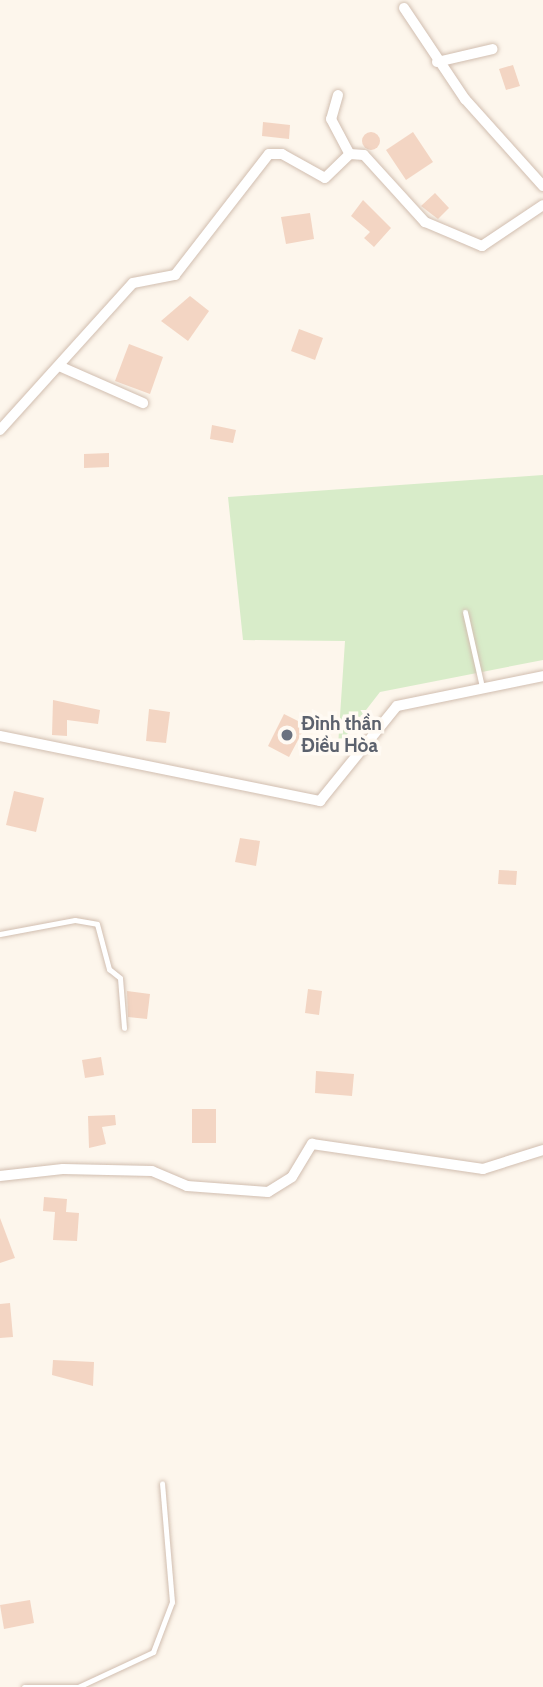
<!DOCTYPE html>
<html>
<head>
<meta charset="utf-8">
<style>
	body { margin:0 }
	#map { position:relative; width:543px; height:1687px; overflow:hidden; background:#fdf6ec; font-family:Cabin,sans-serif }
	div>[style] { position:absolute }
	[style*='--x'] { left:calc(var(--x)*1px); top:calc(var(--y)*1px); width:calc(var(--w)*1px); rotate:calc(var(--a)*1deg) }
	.green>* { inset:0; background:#d8ecc9 }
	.building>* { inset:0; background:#f3d5c3 }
	.round { border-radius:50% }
	.roads { filter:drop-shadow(0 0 2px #d1beb0) drop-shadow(0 0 2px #d1beb0) }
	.service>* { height:5px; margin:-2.5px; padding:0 2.5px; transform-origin:2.5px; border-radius:2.5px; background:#fff }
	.minor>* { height:10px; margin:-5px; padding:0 5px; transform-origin:5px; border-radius:5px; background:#fff }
	.dots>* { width:19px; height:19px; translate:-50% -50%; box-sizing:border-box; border:4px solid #fffaf3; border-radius:50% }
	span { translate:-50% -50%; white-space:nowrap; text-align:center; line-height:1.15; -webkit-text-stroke:7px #fffaf3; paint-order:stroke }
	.worship-label { font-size:19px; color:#5b616d; font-weight:700 }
	.left { translate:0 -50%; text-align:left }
</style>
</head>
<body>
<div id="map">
	<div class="green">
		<i style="clip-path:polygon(543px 475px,543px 660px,380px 692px,338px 746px,345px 641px,243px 640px,228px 497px)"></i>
	</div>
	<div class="building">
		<i style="clip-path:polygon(513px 65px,520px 86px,506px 90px,499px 69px)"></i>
		<i style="clip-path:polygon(263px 122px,290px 125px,289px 139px,262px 136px)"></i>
		<i style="clip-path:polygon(413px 132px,433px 162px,406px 180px,386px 150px)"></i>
		<i class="round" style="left:362px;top:132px;width:18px;height:18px"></i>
		<i style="clip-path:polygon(435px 193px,449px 208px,438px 219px,421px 206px)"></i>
		<i style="clip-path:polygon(363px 200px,391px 228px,374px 247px,364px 238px,370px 232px,351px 216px)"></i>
		<i style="clip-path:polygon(310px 213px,314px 239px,286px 244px,281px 217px)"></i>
		<i style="clip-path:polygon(190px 296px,209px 311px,188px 341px,161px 321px)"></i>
		<i style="clip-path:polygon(299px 329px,323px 338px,315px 360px,291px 351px)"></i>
		<i style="clip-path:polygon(129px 344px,163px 357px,150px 394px,115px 381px)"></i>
		<i style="clip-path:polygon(212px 425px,236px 430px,233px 443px,210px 439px)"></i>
		<i style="clip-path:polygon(109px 453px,109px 467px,84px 468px,84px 454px)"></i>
		<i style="clip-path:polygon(53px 700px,100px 710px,98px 724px,67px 720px,67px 736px,52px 735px)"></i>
		<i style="clip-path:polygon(149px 709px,170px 712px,166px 743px,146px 741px)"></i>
		<i style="clip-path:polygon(284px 714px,306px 725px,289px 757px,268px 746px)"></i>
		<i style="clip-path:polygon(14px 791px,44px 798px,36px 832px,6px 825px)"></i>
		<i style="clip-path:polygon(240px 838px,260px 841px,256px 866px,235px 862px)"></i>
		<i style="clip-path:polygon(499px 870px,517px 871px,516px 885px,498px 884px)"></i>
		<i style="clip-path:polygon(308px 989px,322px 991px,319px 1015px,305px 1013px)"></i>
		<i style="clip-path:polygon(127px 991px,150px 994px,147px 1019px,128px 1017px)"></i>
		<i style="clip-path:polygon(101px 1057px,104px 1075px,85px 1078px,82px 1060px)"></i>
		<i style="clip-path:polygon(316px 1071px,354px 1074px,352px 1096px,315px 1093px)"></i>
		<i style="clip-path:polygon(192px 1109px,216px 1109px,216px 1143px,192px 1143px)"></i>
		<i style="clip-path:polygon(115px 1115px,116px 1125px,102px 1127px,106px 1144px,89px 1148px,88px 1116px)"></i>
		<i style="clip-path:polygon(44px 1197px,67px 1199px,66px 1212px,79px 1213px,77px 1241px,53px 1240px,55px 1212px,43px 1211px)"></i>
		<i style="clip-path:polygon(0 1218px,15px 1258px,0 1263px)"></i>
		<i style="clip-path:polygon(10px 1303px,13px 1337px,0 1338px,0 1304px)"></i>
		<i style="clip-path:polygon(53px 1360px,94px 1362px,93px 1386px,52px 1375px)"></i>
		<i style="clip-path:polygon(30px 1600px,34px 1623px,4px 1629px,0 1605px)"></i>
	</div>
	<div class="roads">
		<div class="service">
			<i style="--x:465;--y:612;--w:77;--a:77.2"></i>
			<i style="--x:0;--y:934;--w:76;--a:-10.6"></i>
			<i style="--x:75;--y:920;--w:22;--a:10"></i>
			<i style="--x:97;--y:924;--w:47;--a:75.1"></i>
			<i style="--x:109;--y:969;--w:14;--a:39"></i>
			<i style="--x:120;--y:978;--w:50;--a:85.4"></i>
			<i style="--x:24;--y:1687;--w:54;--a:0"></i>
			<i style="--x:78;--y:1687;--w:83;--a:-25"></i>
			<i style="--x:153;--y:1652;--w:53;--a:-69.2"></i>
			<i style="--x:172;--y:1602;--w:119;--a:-94.8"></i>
		</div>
		<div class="minor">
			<i style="--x:404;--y:8;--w:110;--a:56.2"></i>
			<i style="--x:465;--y:99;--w:117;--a:48.1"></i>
			<i style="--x:437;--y:62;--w:57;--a:-13.1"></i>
			<i style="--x:338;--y:95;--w:25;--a:106"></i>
			<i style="--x:331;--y:119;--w:40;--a:62"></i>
			<i style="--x:59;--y:366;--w:92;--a:23.8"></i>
			<i style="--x:0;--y:430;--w:198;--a:-47.9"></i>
			<i style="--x:133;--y:283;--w:43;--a:-10.8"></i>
			<i style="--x:175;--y:275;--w:153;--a:-52.2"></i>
			<i style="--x:269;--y:154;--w:13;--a:0"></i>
			<i style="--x:282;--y:154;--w:49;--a:29.2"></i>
			<i style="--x:325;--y:178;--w:35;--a:-44"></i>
			<i style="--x:350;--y:154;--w:14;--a:4"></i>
			<i style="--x:364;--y:155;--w:91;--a:47.7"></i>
			<i style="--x:425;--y:222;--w:62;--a:22.8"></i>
			<i style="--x:482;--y:246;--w:73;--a:-33.9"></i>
			<i style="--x:0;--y:736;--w:327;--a:11.5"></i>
			<i style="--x:320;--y:801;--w:122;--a:-51"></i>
			<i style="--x:397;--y:706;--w:149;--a:-11.6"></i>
			<i style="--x:0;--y:1176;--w:63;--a:-6.3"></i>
			<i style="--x:63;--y:1169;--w:89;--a:1.3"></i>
			<i style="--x:152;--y:1171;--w:38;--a:23"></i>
			<i style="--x:187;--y:1186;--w:81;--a:4.2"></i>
			<i style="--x:268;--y:1192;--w:28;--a:-32"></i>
			<i style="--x:292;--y:1177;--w:39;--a:-59"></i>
			<i style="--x:312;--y:1144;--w:173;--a:8.3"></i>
			<i style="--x:483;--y:1169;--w:63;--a:-17.6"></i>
		</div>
	</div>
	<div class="dots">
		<i style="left:287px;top:735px;background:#6b7280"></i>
	</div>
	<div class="worship-label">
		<span class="left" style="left:301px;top:735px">Đình thần<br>Điều Hòa</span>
	</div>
</div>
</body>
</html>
